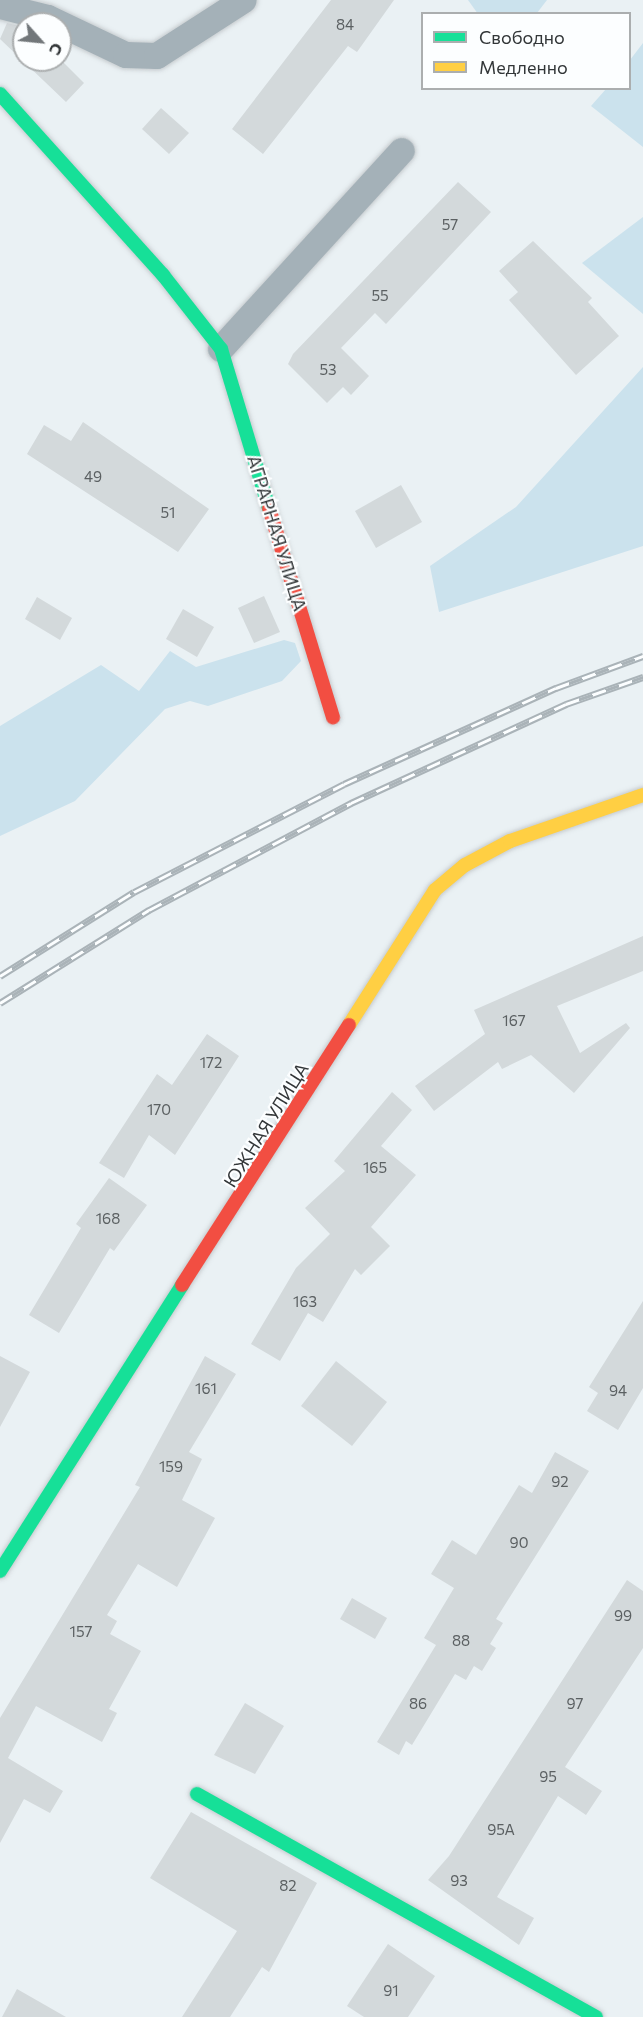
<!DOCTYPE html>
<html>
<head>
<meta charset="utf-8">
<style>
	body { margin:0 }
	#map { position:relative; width:643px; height:2017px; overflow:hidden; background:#eaf1f4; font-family:Commissioner,sans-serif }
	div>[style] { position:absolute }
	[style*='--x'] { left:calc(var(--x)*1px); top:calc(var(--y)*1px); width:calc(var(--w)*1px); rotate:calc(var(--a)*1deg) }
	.green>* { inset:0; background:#cbe2ed }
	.building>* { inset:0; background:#d3d9db }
	.roads { filter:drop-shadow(0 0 2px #c6cbce) drop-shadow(0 0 2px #c6cbce) }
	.street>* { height:26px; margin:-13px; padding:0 13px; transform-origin:13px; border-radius:13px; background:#a4b1b8 }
	.fast>* { height:14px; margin:-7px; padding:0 7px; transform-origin:7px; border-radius:7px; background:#16e098 }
	.slow>* { height:14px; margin:-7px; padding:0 7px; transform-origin:7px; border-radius:7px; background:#ffcf43 }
	.jam>* { height:14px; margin:-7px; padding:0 7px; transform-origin:7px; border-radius:7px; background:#f24e42 }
	.rail>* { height:7px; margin-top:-3.5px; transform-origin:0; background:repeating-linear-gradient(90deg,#fcfeff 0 14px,#aab3b8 0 28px); box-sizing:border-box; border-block:2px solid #aab3b8 }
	span { translate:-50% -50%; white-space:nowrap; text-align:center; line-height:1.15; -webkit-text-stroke:4.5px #fcfeff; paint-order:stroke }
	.number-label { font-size:15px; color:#5b6062 }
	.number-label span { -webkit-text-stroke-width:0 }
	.street-label { font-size:18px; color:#323638 }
	.legend { position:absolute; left:421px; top:12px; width:210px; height:78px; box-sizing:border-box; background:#fcfeff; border:2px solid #abaeaf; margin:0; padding:8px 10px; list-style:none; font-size:18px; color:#323638 }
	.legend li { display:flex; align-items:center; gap:12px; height:30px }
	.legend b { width:30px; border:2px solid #abaeaf }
	.north { position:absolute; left:12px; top:12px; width:60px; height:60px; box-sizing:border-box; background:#fcfeff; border:2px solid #abaeaf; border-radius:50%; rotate:117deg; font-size:16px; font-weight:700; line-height:24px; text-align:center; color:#323638 }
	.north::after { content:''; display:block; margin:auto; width:21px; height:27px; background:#72777a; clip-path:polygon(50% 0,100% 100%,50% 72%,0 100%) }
</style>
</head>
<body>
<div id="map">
	<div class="green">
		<i style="clip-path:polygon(468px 0,547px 0,537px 13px,478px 14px)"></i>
		<i style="clip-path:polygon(643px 43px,643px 147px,591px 106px,606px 89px,630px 88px,630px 60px)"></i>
		<i style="clip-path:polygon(643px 217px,643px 314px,582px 263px)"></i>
		<i style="clip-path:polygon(643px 367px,643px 546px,439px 612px,430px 566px,516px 507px)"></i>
		<i style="clip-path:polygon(284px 640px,295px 643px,301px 661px,282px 681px,208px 706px,190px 701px,165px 709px,75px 801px,0 836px,0 726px,101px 665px,139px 691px,170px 651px,196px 667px)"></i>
	</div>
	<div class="building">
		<i style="clip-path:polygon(331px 0,394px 0,357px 52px,348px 46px,263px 154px,232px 129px)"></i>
		<i style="clip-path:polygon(7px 23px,24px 27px,24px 60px,60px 59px,84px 83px,66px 102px,0 39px)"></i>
		<i style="clip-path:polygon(161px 108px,189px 133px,169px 154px,142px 129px)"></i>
		<i style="clip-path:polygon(458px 182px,491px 212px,386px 324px,375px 313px,341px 348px,369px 376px,351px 395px,343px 387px,327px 403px,288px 364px,293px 354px)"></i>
		<i style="clip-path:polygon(533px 241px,592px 298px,588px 302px,619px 336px,576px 375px,509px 300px,518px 292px,499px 271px)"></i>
		<i style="clip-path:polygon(83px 422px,209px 509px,178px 552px,27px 454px,44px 425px,71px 441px)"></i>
		<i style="clip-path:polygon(401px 485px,422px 522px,376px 548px,355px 511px)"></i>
		<i style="clip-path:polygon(264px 596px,280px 632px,254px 643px,238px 608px)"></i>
		<i style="clip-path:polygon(37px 597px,72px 618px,60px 640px,25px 619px)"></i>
		<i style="clip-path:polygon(183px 609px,214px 627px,197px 657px,166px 639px)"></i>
		<i style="clip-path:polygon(643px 936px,643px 971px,557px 1006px,580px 1053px,626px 1023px,630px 1028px,574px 1093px,531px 1055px,502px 1069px,498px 1062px,434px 1111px,415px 1086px,485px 1034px,474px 1010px)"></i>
		<i style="clip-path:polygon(207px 1034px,239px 1056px,175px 1155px,149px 1135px,124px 1178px,99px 1163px,157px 1074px,172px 1085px)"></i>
		<i style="clip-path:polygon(392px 1092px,412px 1110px,381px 1146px,416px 1175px,371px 1227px,390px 1246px,361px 1275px,355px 1269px,323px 1322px,308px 1313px,280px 1361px,251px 1344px,296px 1268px,330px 1234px,305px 1208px,345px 1171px,334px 1161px)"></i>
		<i style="clip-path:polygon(109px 1178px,147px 1205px,114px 1251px,110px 1248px,59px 1333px,29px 1315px,81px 1228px,76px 1224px)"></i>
		<i style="clip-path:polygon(643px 1301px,643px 1388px,618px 1430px,587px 1411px,598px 1393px,589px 1387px)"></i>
		<i style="clip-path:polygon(0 1356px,30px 1372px,0 1427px)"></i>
		<i style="clip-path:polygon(205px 1356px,236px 1374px,189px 1452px,202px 1459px,182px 1500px,215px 1518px,177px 1587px,138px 1564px,107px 1615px,117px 1621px,110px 1634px,141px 1651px,109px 1709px,117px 1713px,102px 1742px,36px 1706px,8px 1758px,63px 1791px,50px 1813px,24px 1799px,0 1843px,0 1718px,140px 1487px,135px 1485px)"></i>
		<i style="clip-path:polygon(336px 1361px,387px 1402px,352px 1446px,301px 1406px)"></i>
		<i style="clip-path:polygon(555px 1452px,589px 1471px,496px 1619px,503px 1623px,490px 1644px,496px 1648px,482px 1671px,474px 1666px,466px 1680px,455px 1674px,412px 1745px,406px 1741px,399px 1755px,377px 1742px,436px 1645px,424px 1638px,454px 1588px,431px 1574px,452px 1540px,476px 1555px,519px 1485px,532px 1493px)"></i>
		<i style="clip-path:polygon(627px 1580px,643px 1591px,643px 1648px,565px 1767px,602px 1791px,586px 1815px,558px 1796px,497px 1897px,534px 1918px,519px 1945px,428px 1880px,449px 1856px)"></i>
		<i style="clip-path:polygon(352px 1598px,387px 1618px,375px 1639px,340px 1619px)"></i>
		<i style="clip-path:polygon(245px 1703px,284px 1726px,255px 1774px,214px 1755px)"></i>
		<i style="clip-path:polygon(191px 1812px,317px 1883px,269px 1972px,262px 1967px,230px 2017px,182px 2017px,237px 1931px,150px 1878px)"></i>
		<i style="clip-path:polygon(388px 1944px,435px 1976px,408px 2017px,364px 2017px,347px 2006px)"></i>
		<i style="clip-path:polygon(17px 1989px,66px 2017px,2px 2017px)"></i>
	</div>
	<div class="roads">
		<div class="street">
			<i style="--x:0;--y:6;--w:49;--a:14"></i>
			<i style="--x:48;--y:18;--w:86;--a:25.4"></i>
			<i style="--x:126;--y:55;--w:31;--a:2"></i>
			<i style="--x:157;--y:56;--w:103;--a:-32.8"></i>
			<i style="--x:221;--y:349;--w:268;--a:-47.6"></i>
		</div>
		<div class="fast">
			<i style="--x:0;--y:94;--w:244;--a:48"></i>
			<i style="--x:163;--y:275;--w:94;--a:51.9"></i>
			<i style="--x:221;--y:349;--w:166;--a:73.2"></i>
			<i style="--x:0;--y:1571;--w:339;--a:-57.5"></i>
			<i style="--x:197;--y:1794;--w:457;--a:29.2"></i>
		</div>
		<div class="slow">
			<i style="--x:349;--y:1025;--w:160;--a:-57.5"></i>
			<i style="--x:435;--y:890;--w:39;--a:-40"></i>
			<i style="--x:465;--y:865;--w:51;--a:-28.1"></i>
			<i style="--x:510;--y:841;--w:141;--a:-19.1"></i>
		</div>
		<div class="jam">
			<i style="--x:269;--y:508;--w:219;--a:73"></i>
			<i style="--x:182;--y:1285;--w:309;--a:-57.3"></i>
		</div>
	</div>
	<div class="rail">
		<i style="--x:0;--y:976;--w:158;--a:-32.1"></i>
		<i style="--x:134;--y:892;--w:236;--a:-27.2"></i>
		<i style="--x:344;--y:784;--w:233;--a:-24.4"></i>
		<i style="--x:556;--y:688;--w:93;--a:-20.2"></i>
		<i style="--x:0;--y:1003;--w:176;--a:-32"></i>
		<i style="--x:149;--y:910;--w:229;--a:-27.9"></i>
		<i style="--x:351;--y:803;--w:237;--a:-24.7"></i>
		<i style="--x:566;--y:704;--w:82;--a:-19.3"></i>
	</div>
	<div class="number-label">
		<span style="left:345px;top:25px">84</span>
		<span style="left:450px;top:225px">57</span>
		<span style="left:380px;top:296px">55</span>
		<span style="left:328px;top:370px">53</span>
		<span style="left:93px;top:477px">49</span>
		<span style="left:168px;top:513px">51</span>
		<span style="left:514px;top:1021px">167</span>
		<span style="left:211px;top:1063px">172</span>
		<span style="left:159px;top:1110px">170</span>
		<span style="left:375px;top:1168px">165</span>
		<span style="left:108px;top:1219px">168</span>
		<span style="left:305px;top:1302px">163</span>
		<span style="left:206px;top:1389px">161</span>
		<span style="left:618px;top:1391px">94</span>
		<span style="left:171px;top:1467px">159</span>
		<span style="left:560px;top:1482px">92</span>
		<span style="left:519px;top:1543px">90</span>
		<span style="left:623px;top:1616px">99</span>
		<span style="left:81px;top:1632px">157</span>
		<span style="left:461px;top:1641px">88</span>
		<span style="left:418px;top:1704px">86</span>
		<span style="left:575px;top:1704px">97</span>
		<span style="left:548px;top:1777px">95</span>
		<span style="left:501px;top:1830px">95А</span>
		<span style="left:459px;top:1881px">93</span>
		<span style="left:288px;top:1886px">82</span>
		<span style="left:391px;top:1991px">91</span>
	</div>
	<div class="street-label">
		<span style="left:277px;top:533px;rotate:73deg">АГРАРНАЯ УЛИЦА</span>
		<span style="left:266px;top:1125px;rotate:-58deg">ЮЖНАЯ УЛИЦА</span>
	</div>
	<ul class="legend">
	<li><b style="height:8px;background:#16e098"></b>Свободно</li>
	<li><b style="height:8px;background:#ffcf43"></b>Медленно</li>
	</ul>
	<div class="north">С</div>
</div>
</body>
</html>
